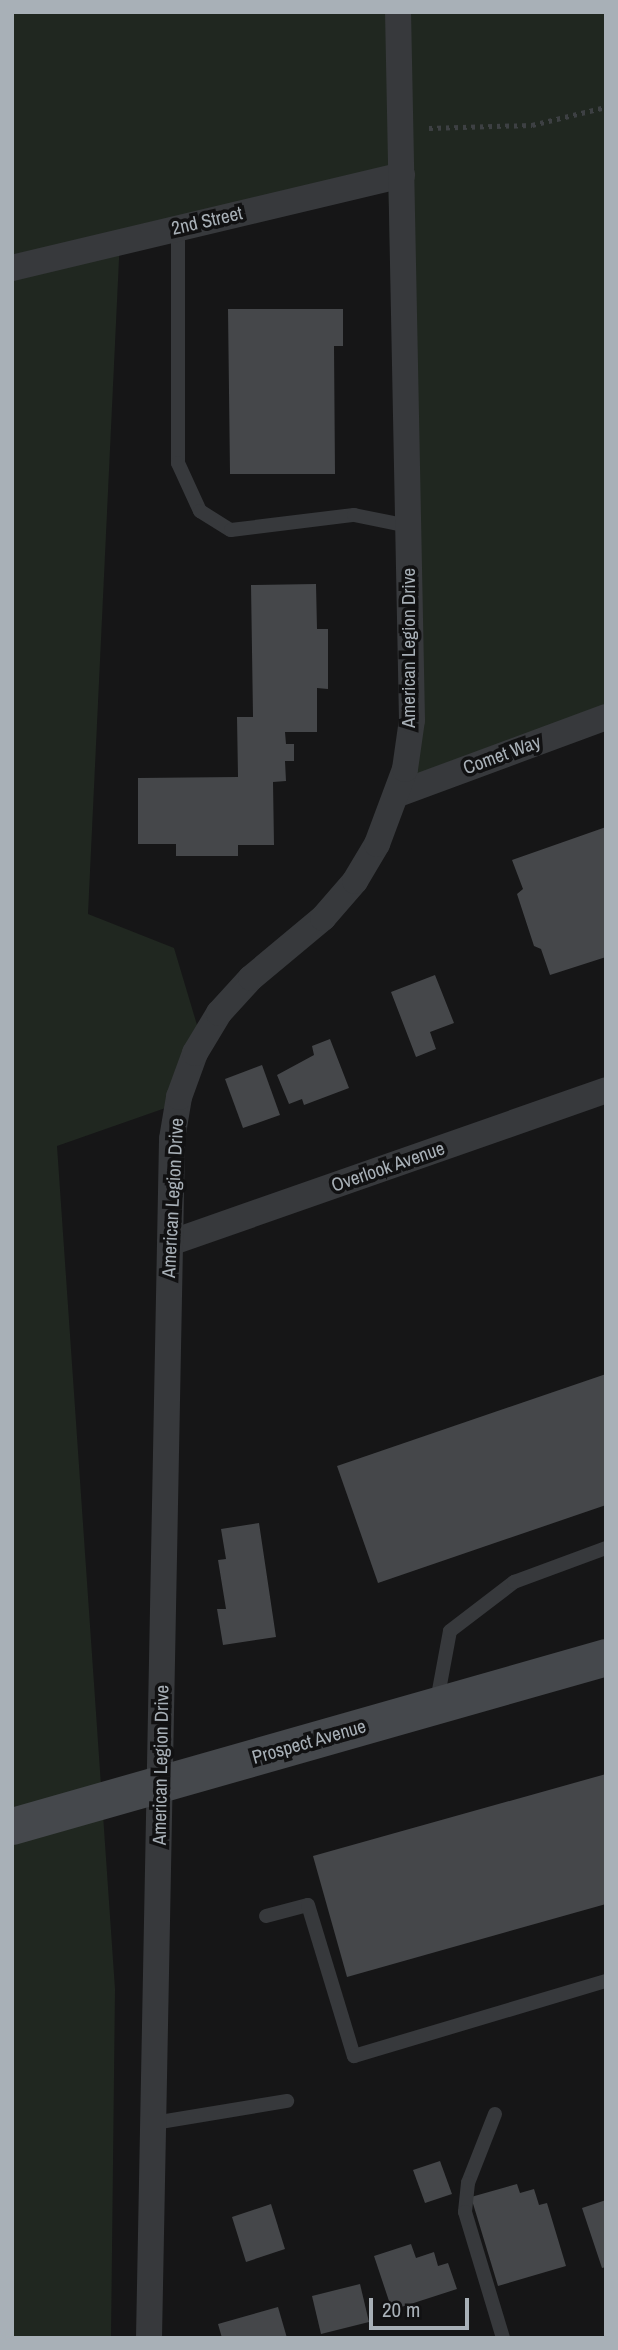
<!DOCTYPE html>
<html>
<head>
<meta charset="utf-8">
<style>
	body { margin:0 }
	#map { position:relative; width:618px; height:2350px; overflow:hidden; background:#161617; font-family:"Archivo Narrow",sans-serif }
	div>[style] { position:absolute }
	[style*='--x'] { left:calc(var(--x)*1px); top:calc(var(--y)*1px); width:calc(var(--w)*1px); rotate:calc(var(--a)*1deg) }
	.green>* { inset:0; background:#202720 }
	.building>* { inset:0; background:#45474a }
	.path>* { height:4.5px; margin-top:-2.25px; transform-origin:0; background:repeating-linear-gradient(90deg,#3d4043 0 3.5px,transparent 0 8.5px) }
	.lane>* { height:14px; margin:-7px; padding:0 7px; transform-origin:7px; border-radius:7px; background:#37393c }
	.street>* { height:26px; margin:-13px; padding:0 13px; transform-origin:13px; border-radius:13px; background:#37393c }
	.secondary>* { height:37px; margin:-18.5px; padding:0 18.5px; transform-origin:18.5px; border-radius:18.5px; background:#45484c }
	span { translate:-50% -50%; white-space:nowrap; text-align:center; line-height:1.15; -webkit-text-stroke:7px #111112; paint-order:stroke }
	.street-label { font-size:19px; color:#a8b0b7 }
	.frame { position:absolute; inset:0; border:14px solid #a8b0b7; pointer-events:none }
	.scale { position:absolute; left:369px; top:2298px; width:100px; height:32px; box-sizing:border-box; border:4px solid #a8b0b7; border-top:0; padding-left:9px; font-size:21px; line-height:24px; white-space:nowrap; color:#a8b0b7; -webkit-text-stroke:5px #111112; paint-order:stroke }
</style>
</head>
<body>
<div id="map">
	<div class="green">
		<i style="clip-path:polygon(12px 12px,606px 12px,606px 709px,404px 784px,388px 172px,120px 238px,88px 914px,174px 948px,200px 1035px,174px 1105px,57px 1146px,115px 1989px,111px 2338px,12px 2338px)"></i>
	</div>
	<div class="building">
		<i style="clip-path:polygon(228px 309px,343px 309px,343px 346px,334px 346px,335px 474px,230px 474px)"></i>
		<i style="clip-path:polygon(316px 584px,317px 629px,328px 629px,328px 689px,317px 688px,317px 732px,285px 732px,286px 744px,294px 744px,294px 761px,285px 761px,286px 781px,273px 782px,274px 845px,238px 845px,238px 856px,176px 856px,176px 844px,138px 844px,138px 778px,238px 777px,237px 717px,253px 717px,251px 585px)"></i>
		<i style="clip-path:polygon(606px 827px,606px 957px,550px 975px,541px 949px,534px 946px,517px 894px,523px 889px,512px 860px)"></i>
		<i style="clip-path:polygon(435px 975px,454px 1023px,430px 1032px,436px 1049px,416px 1057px,391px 992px)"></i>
		<i style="clip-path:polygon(330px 1039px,349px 1088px,304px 1105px,302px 1099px,289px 1104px,277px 1075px,314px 1055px,312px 1046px)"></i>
		<i style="clip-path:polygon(262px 1065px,280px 1115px,243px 1128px,225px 1079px)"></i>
		<i style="clip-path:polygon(606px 1374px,606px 1505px,378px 1583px,337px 1466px)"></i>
		<i style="clip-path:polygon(259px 1523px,276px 1637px,223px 1645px,217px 1609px,226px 1609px,218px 1560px,226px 1559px,221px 1529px)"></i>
		<i style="clip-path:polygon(606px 1774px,606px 1904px,347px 1977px,313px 1856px)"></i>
		<i style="clip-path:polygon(440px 2161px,452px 2194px,425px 2203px,413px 2170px)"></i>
		<i style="clip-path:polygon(517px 2184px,520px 2193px,534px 2189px,539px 2205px,547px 2203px,566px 2266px,498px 2286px,471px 2197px)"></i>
		<i style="clip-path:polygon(606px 2200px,606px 2267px,602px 2268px,582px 2208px)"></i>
		<i style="clip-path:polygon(271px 2204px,285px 2249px,246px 2262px,232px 2217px)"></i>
		<i style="clip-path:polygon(411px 2244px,416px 2258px,434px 2252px,438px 2266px,448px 2263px,457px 2289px,392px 2310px,374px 2256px)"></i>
		<i style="clip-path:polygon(360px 2284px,369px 2322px,321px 2334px,312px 2296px)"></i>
		<i style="clip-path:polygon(278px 2307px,287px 2338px,222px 2338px,218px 2324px)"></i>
	</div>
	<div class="path">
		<i style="--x:429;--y:128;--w:103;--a:-1.7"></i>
		<i style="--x:532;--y:125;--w:76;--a:-13.7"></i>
	</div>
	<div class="lane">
		<i style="--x:178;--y:228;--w:235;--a:90"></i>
		<i style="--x:178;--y:463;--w:53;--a:65.4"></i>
		<i style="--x:200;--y:511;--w:36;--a:32"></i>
		<i style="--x:231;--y:530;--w:124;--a:-7"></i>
		<i style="--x:354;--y:515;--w:55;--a:11.5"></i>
		<i style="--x:437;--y:1701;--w:71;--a:-79.5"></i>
		<i style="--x:450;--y:1631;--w:81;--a:-37.4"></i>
		<i style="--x:514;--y:1582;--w:98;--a:-20.3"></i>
		<i style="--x:266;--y:1916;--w:43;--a:-14.7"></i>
		<i style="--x:308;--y:1905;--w:158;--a:73.1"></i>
		<i style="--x:354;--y:2056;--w:263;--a:-16.6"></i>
		<i style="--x:495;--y:2114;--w:74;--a:111.4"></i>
		<i style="--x:468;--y:2183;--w:29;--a:96"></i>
		<i style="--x:465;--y:2212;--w:132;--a:73.2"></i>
		<i style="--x:154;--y:2123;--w:135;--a:-9.4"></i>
	</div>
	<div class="street">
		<i style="--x:12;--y:268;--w:401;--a:-13.4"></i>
		<i style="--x:398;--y:794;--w:222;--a:-20.3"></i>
		<i style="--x:170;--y:1243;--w:462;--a:-19.3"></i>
		<i style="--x:149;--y:2338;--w:1199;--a:-88.9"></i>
		<i style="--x:172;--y:1139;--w:43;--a:-80.5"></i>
		<i style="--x:179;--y:1097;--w:47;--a:-70"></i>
		<i style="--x:195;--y:1053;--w:47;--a:-59"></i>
		<i style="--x:219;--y:1013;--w:47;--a:-47.6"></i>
		<i style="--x:251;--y:978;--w:94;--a:-39.8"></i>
		<i style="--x:323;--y:918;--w:49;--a:-49.1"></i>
		<i style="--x:355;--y:881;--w:43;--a:-59.3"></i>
		<i style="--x:377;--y:844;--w:80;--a:-69.5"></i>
		<i style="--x:405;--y:769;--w:49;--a:-81.9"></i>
		<i style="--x:412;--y:720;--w:708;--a:-91.13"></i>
	</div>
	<div class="secondary">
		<i style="--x:12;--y:1826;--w:618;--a:-15.88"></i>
	</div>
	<div class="street-label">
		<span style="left:207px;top:221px;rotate:-13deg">2nd Street</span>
		<span style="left:409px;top:648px;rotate:-90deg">American Legion Drive</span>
		<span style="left:502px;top:755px;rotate:-20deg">Comet Way</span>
		<span style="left:388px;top:1167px;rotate:-19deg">Overlook Avenue</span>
		<span style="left:173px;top:1198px;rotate:-87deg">American Legion Drive</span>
		<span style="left:309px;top:1742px;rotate:-16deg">Prospect Avenue</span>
		<span style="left:161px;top:1765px;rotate:-89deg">American Legion Drive</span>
	</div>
	<div class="frame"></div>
	<div class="scale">20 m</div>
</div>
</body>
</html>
